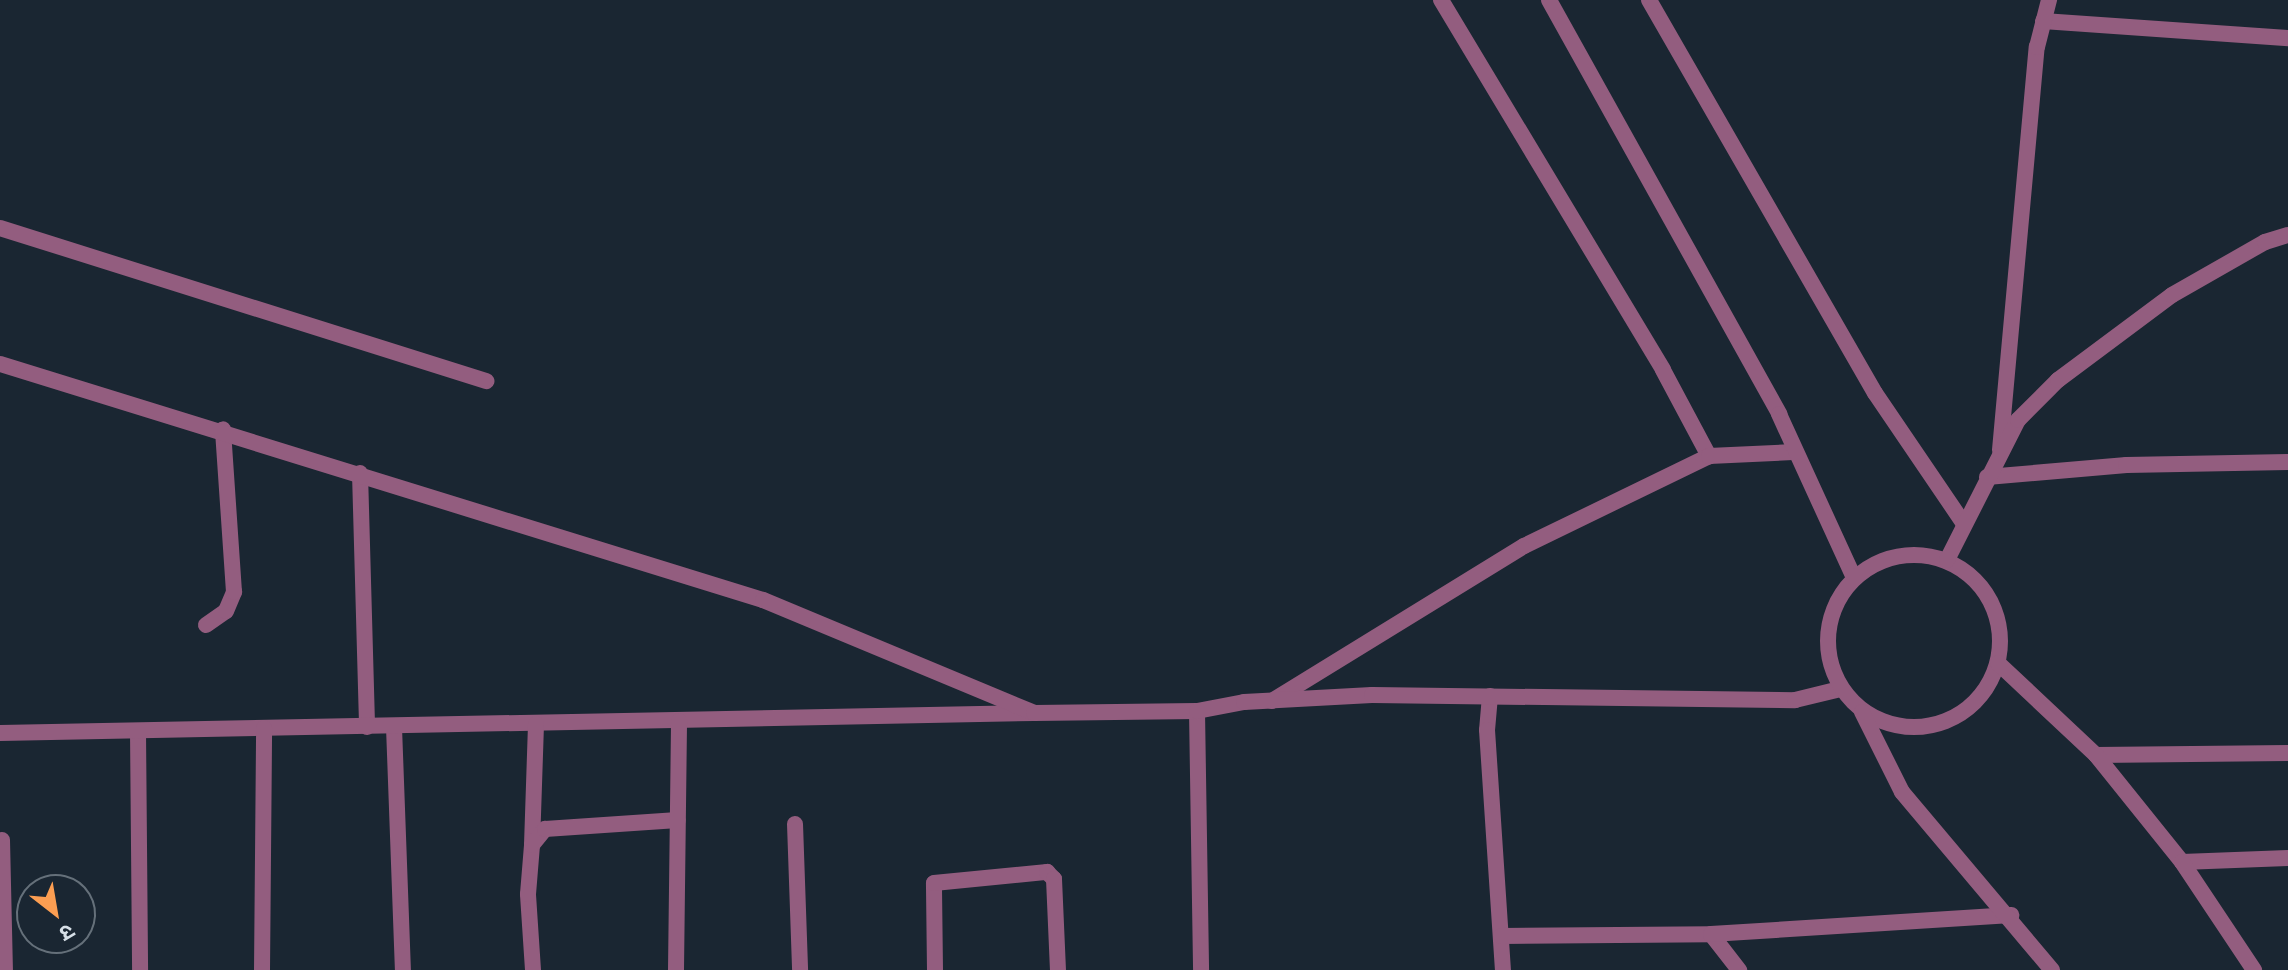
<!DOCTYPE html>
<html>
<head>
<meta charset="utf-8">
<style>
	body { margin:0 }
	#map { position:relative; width:2288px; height:970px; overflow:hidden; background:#1a2632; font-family:Quicksand,"Noto Sans Devanagari",sans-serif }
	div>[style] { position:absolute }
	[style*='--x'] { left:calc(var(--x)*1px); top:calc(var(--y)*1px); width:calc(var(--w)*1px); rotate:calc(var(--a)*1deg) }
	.minor>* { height:16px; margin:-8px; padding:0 8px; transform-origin:8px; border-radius:8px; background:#935d7f }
	.tertiary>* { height:16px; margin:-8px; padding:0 8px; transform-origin:8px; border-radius:8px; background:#935d7f }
	.tertiary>.ring { margin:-8px; padding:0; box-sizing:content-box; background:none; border:16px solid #935d7f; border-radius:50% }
	span { translate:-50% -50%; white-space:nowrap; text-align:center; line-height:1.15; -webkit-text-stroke:6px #1a2632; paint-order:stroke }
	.north { position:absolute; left:16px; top:874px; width:80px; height:80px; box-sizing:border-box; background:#1a2632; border:2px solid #65707a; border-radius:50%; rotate:149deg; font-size:22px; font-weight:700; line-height:32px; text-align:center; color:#d6dfe7 }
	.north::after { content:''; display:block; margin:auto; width:28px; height:36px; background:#fc9e52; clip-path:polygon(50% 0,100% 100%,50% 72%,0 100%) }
</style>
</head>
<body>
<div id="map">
	<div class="minor">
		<i style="--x:1441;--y:0;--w:431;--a:59"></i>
		<i style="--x:1663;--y:370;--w:98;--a:61.9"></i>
		<i style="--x:1649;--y:0;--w:453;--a:60.1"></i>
		<i style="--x:1875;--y:393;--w:158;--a:55.8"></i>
		<i style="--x:2043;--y:21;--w:246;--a:4"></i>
		<i style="--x:0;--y:228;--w:510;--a:17.47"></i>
		<i style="--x:2000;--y:450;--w:405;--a:-84.8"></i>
		<i style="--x:2037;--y:47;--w:49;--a:-75.7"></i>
		<i style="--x:360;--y:473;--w:254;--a:88.4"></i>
		<i style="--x:1987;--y:477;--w:140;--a:-4.9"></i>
		<i style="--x:2126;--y:465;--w:162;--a:-1.1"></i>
		<i style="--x:206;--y:625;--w:24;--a:-35"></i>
		<i style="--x:226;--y:611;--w:21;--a:-67"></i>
		<i style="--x:234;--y:592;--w:163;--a:-93.9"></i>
		<i style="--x:1490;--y:696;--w:34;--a:95"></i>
		<i style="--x:1487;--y:730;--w:241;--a:86.2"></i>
		<i style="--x:1272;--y:701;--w:296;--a:-31.6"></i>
		<i style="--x:1524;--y:546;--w:206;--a:-25.9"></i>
		<i style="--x:1709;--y:456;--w:84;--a:-2.7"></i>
		<i style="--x:1197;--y:711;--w:259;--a:89.1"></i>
		<i style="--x:394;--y:727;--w:243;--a:87.9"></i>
		<i style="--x:138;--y:731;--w:239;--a:89.5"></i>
		<i style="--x:0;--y:733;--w:1034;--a:-1.11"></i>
		<i style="--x:2096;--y:755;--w:192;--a:-0.6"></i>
		<i style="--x:795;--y:824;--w:146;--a:88"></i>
		<i style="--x:2;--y:840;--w:130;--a:88.7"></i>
		<i style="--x:532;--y:845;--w:121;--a:-88.1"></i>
		<i style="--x:2182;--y:862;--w:106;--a:-2.2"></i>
		<i style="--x:1711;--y:934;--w:46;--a:52.1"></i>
		<i style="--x:1501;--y:936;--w:210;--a:-0.5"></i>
		<i style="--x:1711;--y:934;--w:301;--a:-3.6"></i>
		<i style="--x:262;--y:970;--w:242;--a:-89.5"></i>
		<i style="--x:533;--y:970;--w:76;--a:-93.8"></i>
		<i style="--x:528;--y:894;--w:49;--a:-85.3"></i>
		<i style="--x:532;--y:845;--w:21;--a:-51"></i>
		<i style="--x:545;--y:829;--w:133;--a:-3.9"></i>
		<i style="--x:676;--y:970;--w:249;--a:-89.3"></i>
		<i style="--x:935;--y:970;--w:87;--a:-90.7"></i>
		<i style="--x:934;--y:883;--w:114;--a:-5.6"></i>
		<i style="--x:1047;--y:872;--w:10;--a:45"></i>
		<i style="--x:1054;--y:879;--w:91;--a:87.5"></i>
	</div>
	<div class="tertiary">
		<i style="--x:1549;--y:0;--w:474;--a:60.9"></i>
		<i style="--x:1779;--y:414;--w:180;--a:65.4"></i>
		<i style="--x:0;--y:364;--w:799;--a:17.19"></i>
		<i style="--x:763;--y:600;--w:294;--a:22.6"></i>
		<i style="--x:1034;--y:713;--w:163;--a:-0.7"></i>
		<i style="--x:1197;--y:711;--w:48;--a:-10.8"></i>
		<i style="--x:1244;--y:702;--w:128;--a:-3.1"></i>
		<i style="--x:1372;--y:695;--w:423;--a:0.7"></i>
		<i style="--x:1795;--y:700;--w:46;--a:-13.7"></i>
		<i class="ring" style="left:1828px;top:555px;width:156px;height:156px"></i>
		<i style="--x:1947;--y:560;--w:157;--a:-63.1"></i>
		<i style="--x:2018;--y:420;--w:57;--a:-45"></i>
		<i style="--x:2058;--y:380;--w:142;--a:-36.7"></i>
		<i style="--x:2172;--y:295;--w:107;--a:-29.7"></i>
		<i style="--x:2265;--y:242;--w:24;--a:-17"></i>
		<i style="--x:1998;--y:663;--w:134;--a:43.2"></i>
		<i style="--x:2096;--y:755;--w:137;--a:51.2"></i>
		<i style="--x:2182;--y:862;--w:130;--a:56.3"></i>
		<i style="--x:1862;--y:712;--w:89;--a:63.4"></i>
		<i style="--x:1902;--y:792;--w:233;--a:49.9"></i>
	</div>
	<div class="north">उ</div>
</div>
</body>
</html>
